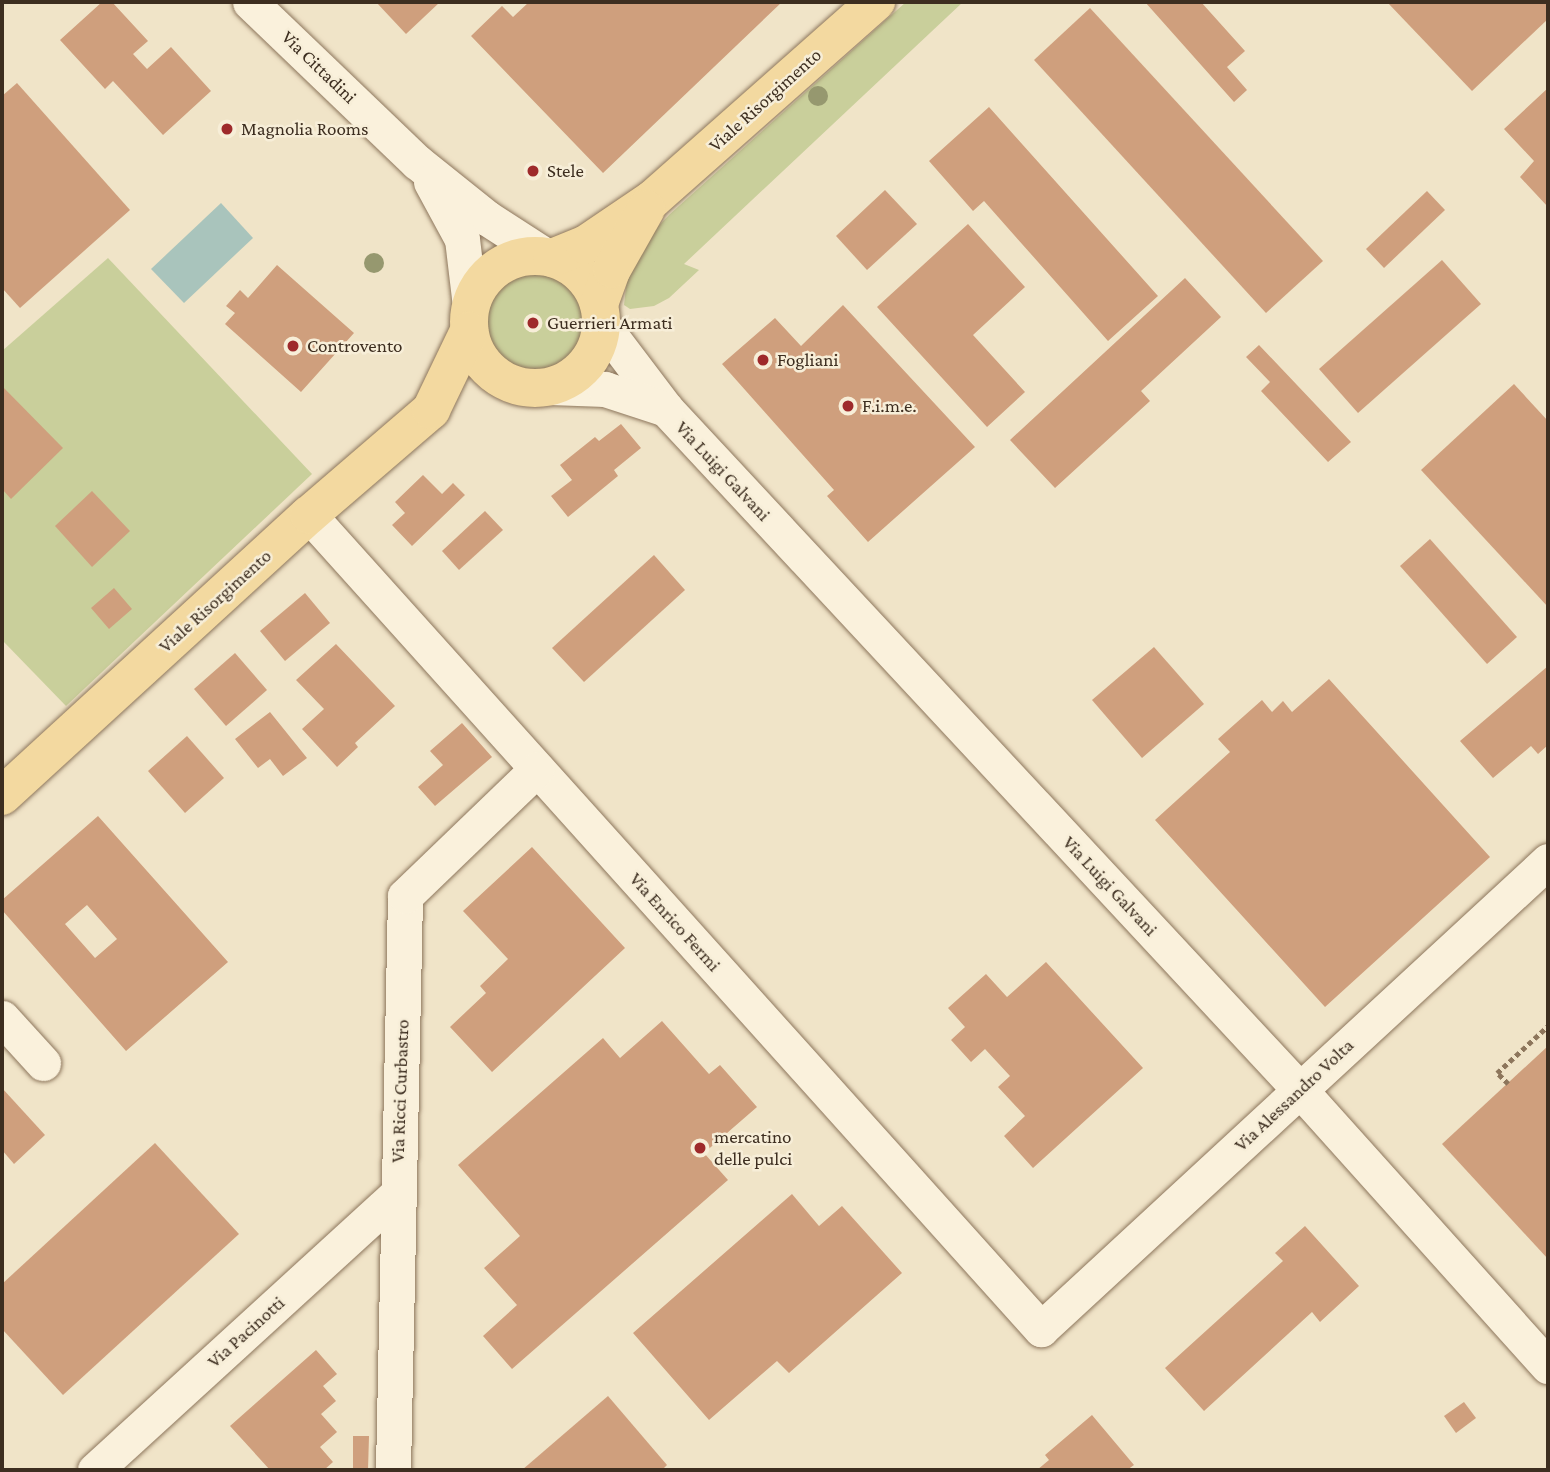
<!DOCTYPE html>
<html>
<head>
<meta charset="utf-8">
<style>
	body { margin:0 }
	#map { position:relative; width:1550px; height:1472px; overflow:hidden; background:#f0e4c8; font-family:"Crimson Pro",serif }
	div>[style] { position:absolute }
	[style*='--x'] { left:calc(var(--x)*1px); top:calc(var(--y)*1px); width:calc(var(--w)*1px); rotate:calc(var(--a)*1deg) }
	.green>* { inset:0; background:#c9cf9b }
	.round { border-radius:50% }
	.water>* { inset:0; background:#a9c4bc }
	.building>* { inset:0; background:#cf9f7d }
	.path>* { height:4.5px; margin-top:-2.25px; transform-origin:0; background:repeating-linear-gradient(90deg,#8d765c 0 5px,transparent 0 8.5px) }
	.roads { filter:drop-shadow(0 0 2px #8d765c) drop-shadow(0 0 2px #8d765c) }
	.street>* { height:35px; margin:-17.5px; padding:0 17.5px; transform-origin:17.5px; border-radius:17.5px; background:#faf1dc }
	.primary>* { height:38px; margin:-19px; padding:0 19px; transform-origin:19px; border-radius:19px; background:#f3d9a0 }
	.primary>.ring { margin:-19px; padding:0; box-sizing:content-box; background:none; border:38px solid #f3d9a0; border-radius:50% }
	.trees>* { width:20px; height:20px; margin:-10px; border-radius:50%; background:#96986f }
	.dots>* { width:19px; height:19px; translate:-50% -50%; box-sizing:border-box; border:4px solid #f7eed8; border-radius:50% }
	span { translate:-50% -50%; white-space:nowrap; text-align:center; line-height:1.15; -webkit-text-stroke:5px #f7eed8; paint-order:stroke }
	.street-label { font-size:19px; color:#3d2e20 }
	.poi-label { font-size:19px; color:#3d2e20 }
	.left { translate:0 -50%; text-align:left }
	.frame { position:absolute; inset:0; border:4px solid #3d2e20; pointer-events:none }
</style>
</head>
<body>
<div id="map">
	<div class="green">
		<i style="clip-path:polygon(906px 2px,963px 2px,684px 264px,699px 270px,669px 298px,654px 306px,630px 309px,624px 305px,628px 270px,641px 244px,670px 214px)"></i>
		<i style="clip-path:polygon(108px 258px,312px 474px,66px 706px,2px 640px,2px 351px)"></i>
		<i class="round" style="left:486px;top:273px;width:98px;height:98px"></i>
	</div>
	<div class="water">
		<i style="clip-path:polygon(221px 203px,253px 238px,184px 303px,151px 269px)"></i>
	</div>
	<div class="building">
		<i style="clip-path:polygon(102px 2px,112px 2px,148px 41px,133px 54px,147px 69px,171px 47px,211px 91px,163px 135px,113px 81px,105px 89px,60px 40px)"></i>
		<i style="clip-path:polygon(376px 2px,440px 2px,406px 34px)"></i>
		<i style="clip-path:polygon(529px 2px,782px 2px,603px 173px,471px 36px,502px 6px,513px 17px)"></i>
		<i style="clip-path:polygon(1145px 2px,1201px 2px,1245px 51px,1227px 67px,1247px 90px,1234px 102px)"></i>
		<i style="clip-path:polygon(1387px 2px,1548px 2px,1548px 19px,1472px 91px)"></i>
		<i style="clip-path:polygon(1090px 8px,1323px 261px,1266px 313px,1034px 60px)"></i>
		<i style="clip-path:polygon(17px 83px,130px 210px,20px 308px,2px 288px,2px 96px)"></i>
		<i style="clip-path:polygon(1548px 88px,1548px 207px,1520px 177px,1534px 161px,1504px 129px)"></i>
		<i style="clip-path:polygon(989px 107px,1158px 296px,1108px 341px,984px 201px,973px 211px,929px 161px)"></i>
		<i style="clip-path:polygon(885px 190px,917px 224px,867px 270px,836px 236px)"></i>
		<i style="clip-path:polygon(1427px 191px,1445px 210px,1384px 268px,1366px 249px)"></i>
		<i style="clip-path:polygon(968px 224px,1025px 287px,973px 335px,1025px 392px,987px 427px,877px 307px)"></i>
		<i style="clip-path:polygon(1442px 260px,1481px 304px,1358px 413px,1319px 369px)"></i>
		<i style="clip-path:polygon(277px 265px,354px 333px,301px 392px,225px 324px,235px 313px,226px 306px,240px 290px,248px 298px)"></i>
		<i style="clip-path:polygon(1185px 278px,1221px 317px,1141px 391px,1150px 401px,1055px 488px,1010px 440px)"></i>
		<i style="clip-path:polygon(843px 305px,975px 447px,868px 542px,827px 496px,834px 490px,722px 364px,775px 318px,801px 346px)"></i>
		<i style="clip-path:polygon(1259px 345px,1351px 442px,1328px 462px,1261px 391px,1270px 382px,1246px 357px)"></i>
		<i style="clip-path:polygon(1514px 384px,1548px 421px,1548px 607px,1421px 470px)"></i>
		<i style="clip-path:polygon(2px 386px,63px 448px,11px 499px,2px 489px)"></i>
		<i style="clip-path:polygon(621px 424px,641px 448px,614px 470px,618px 476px,568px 517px,551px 496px,572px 480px,560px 465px,595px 437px,599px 441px)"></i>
		<i style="clip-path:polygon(423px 475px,442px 494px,453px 483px,465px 495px,412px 546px,392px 525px,405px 513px,395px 502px)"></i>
		<i style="clip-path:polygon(92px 491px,130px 531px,92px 567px,55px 526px)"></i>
		<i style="clip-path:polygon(485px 511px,503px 530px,459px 570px,442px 551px)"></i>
		<i style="clip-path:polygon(1430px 539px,1517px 637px,1487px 664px,1400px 566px)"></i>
		<i style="clip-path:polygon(654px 555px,685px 590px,584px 682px,552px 648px)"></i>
		<i style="clip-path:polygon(114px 588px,132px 609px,109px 629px,91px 608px)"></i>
		<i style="clip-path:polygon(305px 593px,330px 623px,285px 661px,260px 631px)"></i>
		<i style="clip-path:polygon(336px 644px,395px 706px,355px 743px,358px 747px,337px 767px,302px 729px,324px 709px,296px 680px)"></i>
		<i style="clip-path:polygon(1154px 647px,1204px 704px,1142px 758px,1092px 700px)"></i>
		<i style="clip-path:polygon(235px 653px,267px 690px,226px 726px,194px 689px)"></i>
		<i style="clip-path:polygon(1548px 666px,1548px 745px,1538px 754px,1531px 746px,1493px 778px,1460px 741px)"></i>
		<i style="clip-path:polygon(1329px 679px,1490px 857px,1325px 1007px,1155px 820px,1230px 752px,1218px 739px,1262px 700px,1272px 712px,1283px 701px,1292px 712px)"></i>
		<i style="clip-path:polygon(270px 712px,307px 758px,283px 776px,270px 759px,258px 768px,235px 739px)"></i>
		<i style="clip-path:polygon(462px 723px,492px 757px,435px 806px,418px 787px,443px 765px,430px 751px)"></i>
		<i style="clip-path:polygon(187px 736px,224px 778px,185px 813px,148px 771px)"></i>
		<i style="clip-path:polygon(evenodd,98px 816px,228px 962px,126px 1051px,2px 910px,2px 900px,98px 816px,87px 905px,117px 939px,95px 958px,65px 924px,87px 905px)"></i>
		<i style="clip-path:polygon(532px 847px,625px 948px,492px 1072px,450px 1027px,486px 993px,480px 986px,508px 959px,463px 911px)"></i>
		<i style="clip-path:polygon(1046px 962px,1143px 1068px,1033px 1168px,1004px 1136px,1025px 1116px,998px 1087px,1010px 1076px,985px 1049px,971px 1062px,951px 1040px,965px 1027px,948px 1008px,986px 974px,1007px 997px)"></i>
		<i style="clip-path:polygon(662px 1021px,709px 1074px,720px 1065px,757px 1107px,704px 1153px,728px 1180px,512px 1369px,483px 1336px,517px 1305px,484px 1268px,520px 1236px,458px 1165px,603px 1038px,620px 1058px)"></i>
		<i style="clip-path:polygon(1548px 1046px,1548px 1259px,1442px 1144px)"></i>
		<i style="clip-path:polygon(2px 1088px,45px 1135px,14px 1164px,2px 1150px)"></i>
		<i style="clip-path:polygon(155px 1143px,239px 1234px,63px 1395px,2px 1329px,2px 1284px)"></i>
		<i style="clip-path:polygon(792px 1194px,819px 1226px,842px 1206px,902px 1273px,789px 1373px,777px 1361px,709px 1420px,633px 1333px)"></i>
		<i style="clip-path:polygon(1305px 1226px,1359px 1286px,1320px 1322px,1312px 1312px,1204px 1411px,1165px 1368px,1283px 1261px,1275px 1253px)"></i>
		<i style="clip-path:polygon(316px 1350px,337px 1374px,323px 1386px,336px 1401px,321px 1414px,337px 1432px,320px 1447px,333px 1462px,324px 1470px,270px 1470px,230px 1426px)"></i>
		<i style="clip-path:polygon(608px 1396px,667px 1465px,662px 1470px,522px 1470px)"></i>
		<i style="clip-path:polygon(1464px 1402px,1476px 1418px,1456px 1433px,1444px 1416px)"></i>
		<i style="clip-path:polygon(1092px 1415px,1134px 1465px,1127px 1470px,1037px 1470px,1049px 1460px,1045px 1455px)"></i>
		<i style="clip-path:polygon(353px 1436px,369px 1436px,368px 1470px,353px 1470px)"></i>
	</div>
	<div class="path">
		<i style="--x:1508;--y:1084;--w:16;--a:-135"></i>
		<i style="--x:1497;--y:1073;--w:69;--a:-42.7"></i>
	</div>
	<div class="roads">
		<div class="street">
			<i style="--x:250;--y:2;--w:231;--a:43.8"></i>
			<i style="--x:417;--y:162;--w:90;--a:38.7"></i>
			<i style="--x:487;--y:218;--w:70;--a:32.8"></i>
			<i style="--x:431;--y:182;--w:65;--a:61.5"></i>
			<i style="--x:462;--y:239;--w:67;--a:83.2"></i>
			<i style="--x:601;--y:323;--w:108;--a:52.9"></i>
			<i style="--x:666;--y:409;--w:930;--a:47.05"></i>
			<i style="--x:1300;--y:1090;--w:371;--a:48.1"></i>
			<i style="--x:550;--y:387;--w:55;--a:2.1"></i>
			<i style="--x:605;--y:389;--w:64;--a:18.2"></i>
			<i style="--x:309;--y:515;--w:1095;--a:48.04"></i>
			<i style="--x:1041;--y:1329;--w:690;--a:-42.71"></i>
			<i style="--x:2;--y:1018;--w:61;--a:47.7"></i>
			<i style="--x:95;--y:1470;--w:409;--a:-42.4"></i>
			<i style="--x:393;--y:1470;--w:574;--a:-88.8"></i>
			<i style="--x:405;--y:896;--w:183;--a:-43.9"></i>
		</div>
		<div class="primary">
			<i class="ring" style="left:469px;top:256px;width:94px;height:94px"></i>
			<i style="--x:552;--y:258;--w:35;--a:-22"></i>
			<i style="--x:585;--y:245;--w:82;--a:-34.1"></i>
			<i style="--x:653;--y:199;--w:298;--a:-41.5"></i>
			<i style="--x:599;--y:304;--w:37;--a:-70"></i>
			<i style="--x:612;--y:269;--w:69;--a:-60.5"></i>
			<i style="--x:2;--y:796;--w:416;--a:-42.5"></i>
			<i style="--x:309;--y:515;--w:161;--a:-40.7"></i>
			<i style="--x:431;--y:410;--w:88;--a:-64.3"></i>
		</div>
	</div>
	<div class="trees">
		<i style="left:818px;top:96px"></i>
		<i style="left:374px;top:263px"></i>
	</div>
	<div class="dots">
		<i style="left:227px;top:129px;background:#9e2a2b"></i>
		<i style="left:533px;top:171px;background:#9e2a2b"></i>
		<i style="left:533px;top:323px;background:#9e2a2b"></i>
		<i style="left:293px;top:346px;background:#9e2a2b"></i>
		<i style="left:763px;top:360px;background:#9e2a2b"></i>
		<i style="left:848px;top:406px;background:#9e2a2b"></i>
		<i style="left:700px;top:1148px;background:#9e2a2b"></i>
	</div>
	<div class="street-label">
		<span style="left:319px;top:67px;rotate:44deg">Via Cittadini</span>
		<span style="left:765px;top:100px;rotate:-42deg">Viale Risorgimento</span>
		<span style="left:723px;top:471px;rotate:47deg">Via Luigi Galvani</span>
		<span style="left:215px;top:601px;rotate:-42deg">Viale Risorgimento</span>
		<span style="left:1110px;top:886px;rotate:47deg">Via Luigi Galvani</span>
		<span style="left:675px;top:922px;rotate:48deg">Via Enrico Fermi</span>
		<span style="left:400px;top:1091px;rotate:-88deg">Via Ricci Curbastro</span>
		<span style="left:1294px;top:1095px;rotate:-43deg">Via Alessandro Volta</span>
		<span style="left:246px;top:1332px;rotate:-42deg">Via Pacinotti</span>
	</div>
	<div class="poi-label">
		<span class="left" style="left:241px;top:129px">Magnolia Rooms</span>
		<span class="left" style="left:547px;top:171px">Stele</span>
		<span class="left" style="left:547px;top:323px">Guerrieri Armati</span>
		<span class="left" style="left:307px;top:346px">Controvento</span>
		<span class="left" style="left:777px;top:360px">Fogliani</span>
		<span class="left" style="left:862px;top:406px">F.i.m.e.</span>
		<span class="left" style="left:714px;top:1148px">mercatino<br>delle pulci</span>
	</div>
	<div class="frame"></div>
</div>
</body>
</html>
